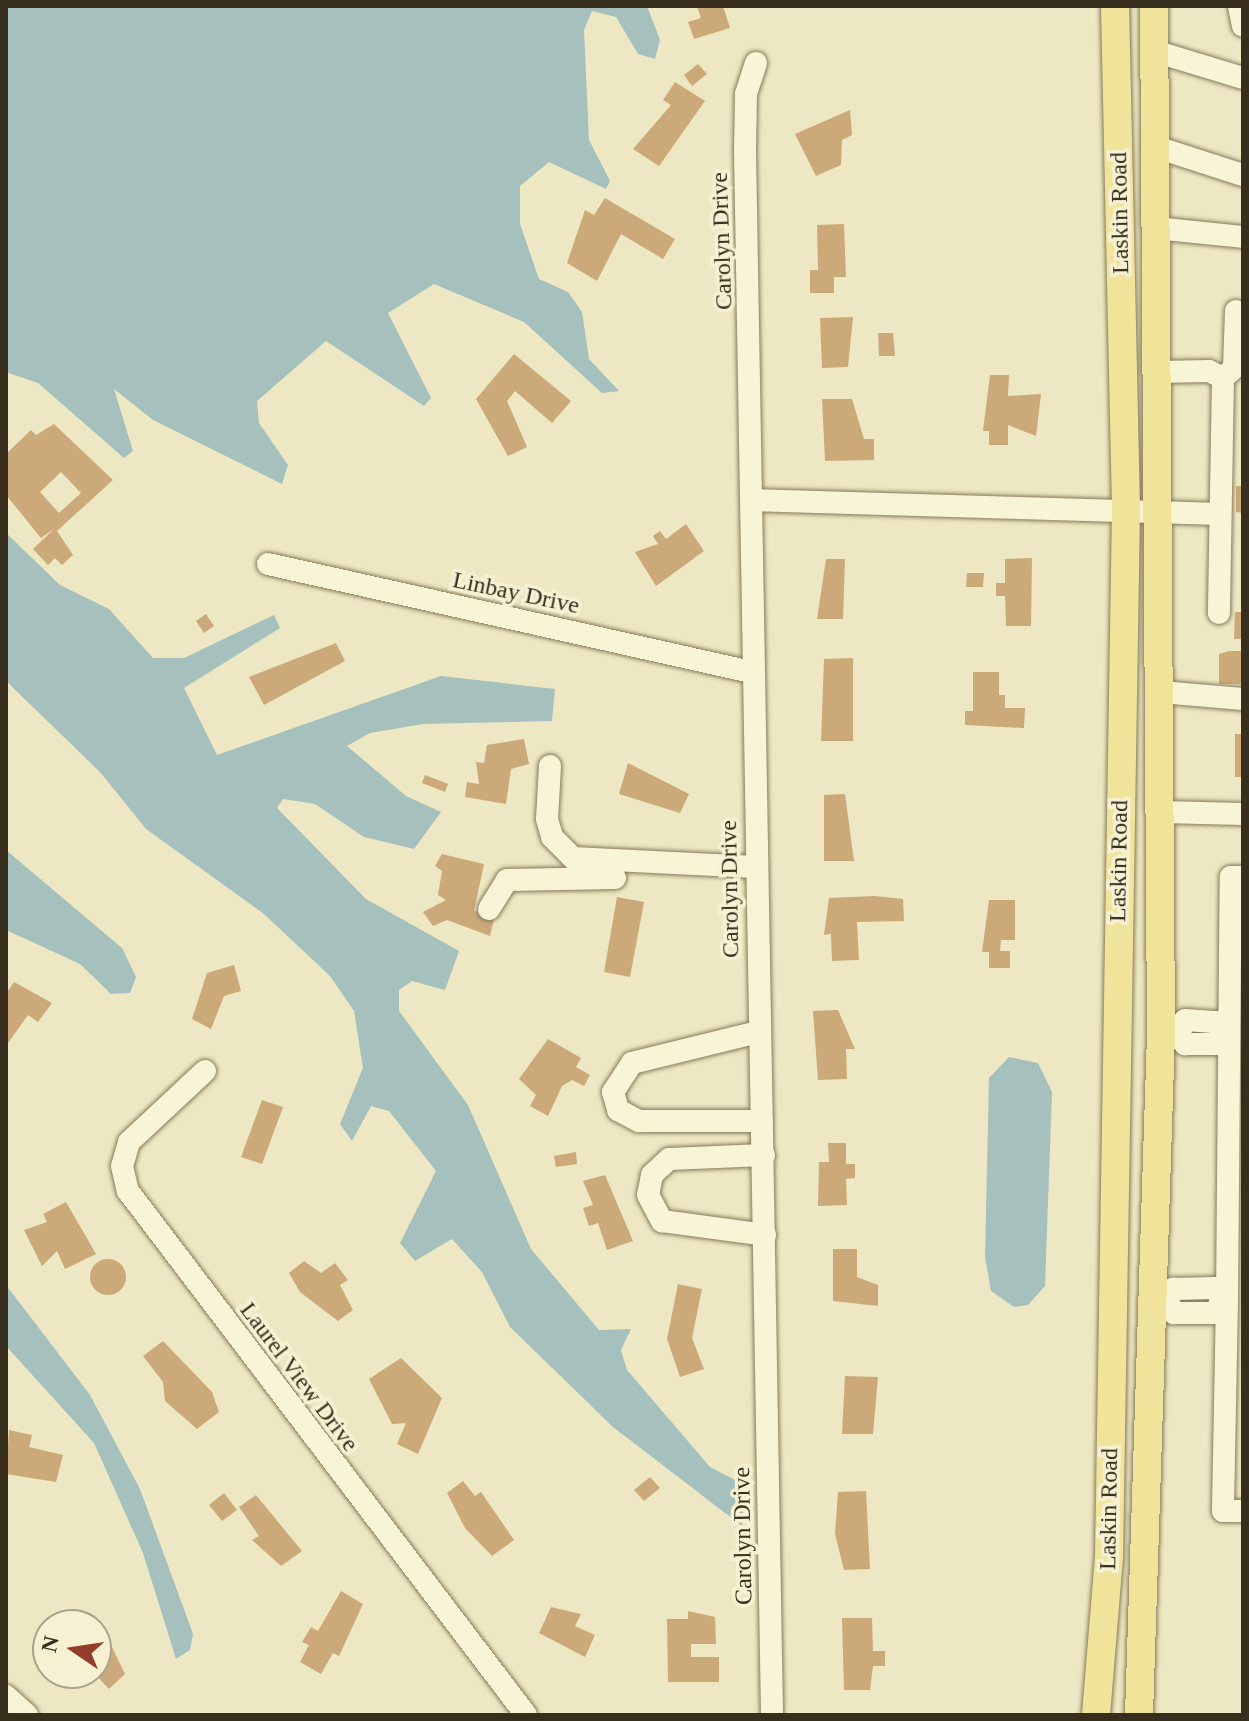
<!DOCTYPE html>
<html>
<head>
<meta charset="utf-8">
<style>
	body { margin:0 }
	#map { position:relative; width:1249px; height:1721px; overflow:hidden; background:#ede8c3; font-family:Georgia,serif }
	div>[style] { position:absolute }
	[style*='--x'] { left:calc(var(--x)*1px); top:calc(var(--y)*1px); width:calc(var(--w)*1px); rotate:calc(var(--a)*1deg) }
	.water>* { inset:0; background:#a5c0bd }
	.building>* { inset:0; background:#cba979 }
	.round { border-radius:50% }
	.roads { filter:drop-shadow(0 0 2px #877a5a) drop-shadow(0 0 2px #877a5a) }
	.minor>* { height:22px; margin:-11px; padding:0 11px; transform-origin:11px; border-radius:11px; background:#f8f4d6 }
	.major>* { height:28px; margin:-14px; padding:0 14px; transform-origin:14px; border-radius:14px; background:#f0e49b }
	span { translate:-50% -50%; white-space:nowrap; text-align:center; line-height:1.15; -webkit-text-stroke:7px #f5f1d2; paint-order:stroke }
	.street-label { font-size:24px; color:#372e1e }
	.frame { position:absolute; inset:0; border:8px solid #372e1e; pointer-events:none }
	.north { position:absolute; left:32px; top:1609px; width:80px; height:80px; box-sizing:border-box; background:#f5f1d2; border:2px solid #a9a38a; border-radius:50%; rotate:283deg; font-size:22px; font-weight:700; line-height:32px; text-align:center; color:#372e1e }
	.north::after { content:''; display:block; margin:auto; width:28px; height:36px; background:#953c2b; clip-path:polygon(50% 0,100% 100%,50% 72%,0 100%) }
</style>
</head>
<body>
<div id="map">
	<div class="water">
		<i style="clip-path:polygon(6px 6px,647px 6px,660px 40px,655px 59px,638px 54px,616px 17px,592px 11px,584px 30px,589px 140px,610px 181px,606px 189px,549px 162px,520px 186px,520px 224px,539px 279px,568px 292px,582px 312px,589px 359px,619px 391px,602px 393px,524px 322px,434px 284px,388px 313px,431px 398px,424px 406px,326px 341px,257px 401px,259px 423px,288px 465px,282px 484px,153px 420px,114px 389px,133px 451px,124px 458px,38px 383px,6px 372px)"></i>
		<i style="clip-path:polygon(6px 533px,60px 585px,109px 609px,153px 658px,184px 658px,274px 615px,280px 628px,184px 688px,217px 755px,441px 676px,555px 689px,552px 721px,423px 724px,370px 733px,347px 746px,406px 796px,441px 812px,414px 849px,364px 837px,315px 804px,283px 799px,277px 808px,366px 899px,459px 951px,445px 990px,412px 981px,399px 990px,399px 1011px,468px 1105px,531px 1249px,599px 1330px,631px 1329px,621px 1350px,627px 1370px,710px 1467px,745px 1485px,742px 1526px,613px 1427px,510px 1327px,482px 1272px,452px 1239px,415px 1261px,400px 1243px,436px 1171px,389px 1111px,371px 1106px,352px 1141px,340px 1124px,363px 1068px,354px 1011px,330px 976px,264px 914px,146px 829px,100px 772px,6px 681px)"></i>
		<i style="clip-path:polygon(6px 850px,122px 948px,136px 977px,130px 993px,111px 994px,80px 964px,6px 930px)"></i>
		<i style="clip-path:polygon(1009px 1057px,1038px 1063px,1052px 1092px,1045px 1286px,1028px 1305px,1014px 1307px,991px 1291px,985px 1257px,989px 1078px)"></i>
		<i style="clip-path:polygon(6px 1285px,90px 1395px,140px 1489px,193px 1634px,190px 1650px,176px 1659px,143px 1553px,94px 1443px,6px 1346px)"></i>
	</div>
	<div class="building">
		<i style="clip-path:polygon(697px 6px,723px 6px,730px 28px,694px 39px,688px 22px,701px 18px)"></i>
		<i style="clip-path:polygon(698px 64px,707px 74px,692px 86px,684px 75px)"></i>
		<i style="clip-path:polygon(675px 82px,705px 101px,659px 166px,633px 149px,671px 105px,663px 100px)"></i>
		<i style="clip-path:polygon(850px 110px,852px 135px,842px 140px,841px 165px,816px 176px,795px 134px)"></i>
		<i style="clip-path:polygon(605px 198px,675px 239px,663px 259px,621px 234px,597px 281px,567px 263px,585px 210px,594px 215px)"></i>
		<i style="clip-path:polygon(844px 224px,846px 277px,834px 277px,834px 293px,810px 293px,810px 270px,818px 270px,817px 225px)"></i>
		<i style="clip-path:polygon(853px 317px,848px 367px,822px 368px,820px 318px)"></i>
		<i style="clip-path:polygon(878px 333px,893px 333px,895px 356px,879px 356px)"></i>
		<i style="clip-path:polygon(514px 354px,571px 401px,552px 423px,515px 391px,507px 401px,527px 447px,508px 456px,476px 399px)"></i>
		<i style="clip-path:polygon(990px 375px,1009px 375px,1008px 396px,1041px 394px,1036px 436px,1008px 425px,1008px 445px,989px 445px,989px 431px,983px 431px)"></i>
		<i style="clip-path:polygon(822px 399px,852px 399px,864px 439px,874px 439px,874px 460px,825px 461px)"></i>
		<i style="clip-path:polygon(evenodd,54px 424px,113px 480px,57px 531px,73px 555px,62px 565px,55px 558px,48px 565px,33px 549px,55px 528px,41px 538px,6px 495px,6px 454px,31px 430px,36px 435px,54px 424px,61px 472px,81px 493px,59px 513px,40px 492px,61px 472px)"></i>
		<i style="clip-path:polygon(1236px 486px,1243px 486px,1243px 513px,1236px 512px)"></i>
		<i style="clip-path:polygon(686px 524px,704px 551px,656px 586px,635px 552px,658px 544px,653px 536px,660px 531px,666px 539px)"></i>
		<i style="clip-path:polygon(1032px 558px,1031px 626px,1006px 626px,1005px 596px,996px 596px,996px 583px,1005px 583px,1005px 559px)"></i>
		<i style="clip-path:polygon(826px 559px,845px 559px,843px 619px,817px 619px)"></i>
		<i style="clip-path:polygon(967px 573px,984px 573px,983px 587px,966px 587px)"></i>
		<i style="clip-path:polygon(1235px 612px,1243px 612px,1243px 639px,1234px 639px)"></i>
		<i style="clip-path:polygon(206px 614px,214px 626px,204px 633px,196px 621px)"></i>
		<i style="clip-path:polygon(336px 643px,345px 661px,264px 705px,249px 677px)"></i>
		<i style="clip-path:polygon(1229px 651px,1243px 651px,1243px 684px,1219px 684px,1219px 654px)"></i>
		<i style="clip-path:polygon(853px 658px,853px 741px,821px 741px,824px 659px)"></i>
		<i style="clip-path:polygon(973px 672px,999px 672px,999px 695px,1005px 695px,1005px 708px,1025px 708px,1024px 728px,965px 725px,965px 711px,973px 711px)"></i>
		<i style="clip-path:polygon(1235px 734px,1243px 734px,1243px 777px,1235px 777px)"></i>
		<i style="clip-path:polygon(524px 739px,529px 764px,511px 769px,506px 804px,465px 797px,467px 782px,479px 784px,476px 762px,484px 763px,487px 745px)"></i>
		<i style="clip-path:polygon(628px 763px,689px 794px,680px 813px,619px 794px)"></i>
		<i style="clip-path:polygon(425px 775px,448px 784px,445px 792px,422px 783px)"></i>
		<i style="clip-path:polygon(845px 794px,854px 861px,824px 861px,824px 795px)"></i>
		<i style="clip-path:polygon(442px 854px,484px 864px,474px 911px,495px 915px,490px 936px,447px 920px,433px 926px,423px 912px,446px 900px,438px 895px,442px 871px,435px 866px)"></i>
		<i style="clip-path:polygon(875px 896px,903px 899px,904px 921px,857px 922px,859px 960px,832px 961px,831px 934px,824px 935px,829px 898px)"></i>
		<i style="clip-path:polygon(617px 897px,644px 902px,630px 977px,604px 972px)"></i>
		<i style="clip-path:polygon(989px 900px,1015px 900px,1015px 940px,1001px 940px,1000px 951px,1010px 951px,1010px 968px,989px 968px,989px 952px,982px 952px)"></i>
		<i style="clip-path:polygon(234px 965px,241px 991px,224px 996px,211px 1029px,192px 1019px,207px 973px)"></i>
		<i style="clip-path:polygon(14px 982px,52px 1003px,38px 1022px,28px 1015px,6px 1046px,6px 994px)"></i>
		<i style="clip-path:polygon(838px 1010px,855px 1049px,846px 1049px,847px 1079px,818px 1080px,813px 1011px)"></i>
		<i style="clip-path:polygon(548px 1039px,581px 1058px,576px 1067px,590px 1075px,584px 1086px,572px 1080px,562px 1086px,548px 1116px,530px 1106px,536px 1095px,519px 1079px)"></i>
		<i style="clip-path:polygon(262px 1100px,283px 1107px,262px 1164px,241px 1157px)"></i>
		<i style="clip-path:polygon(828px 1143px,846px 1143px,846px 1164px,855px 1164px,855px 1178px,846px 1179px,847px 1205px,818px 1206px,819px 1162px,829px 1162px)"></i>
		<i style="clip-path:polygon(576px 1152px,577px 1164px,556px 1167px,554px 1156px)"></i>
		<i style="clip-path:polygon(605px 1175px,633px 1241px,607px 1250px,598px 1223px,589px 1226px,583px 1208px,593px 1205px,583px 1181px)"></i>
		<i style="clip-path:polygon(66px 1202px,96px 1254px,65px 1269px,57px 1251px,42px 1266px,24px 1230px,47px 1222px,43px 1214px)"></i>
		<i style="clip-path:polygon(833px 1249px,857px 1249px,857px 1277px,878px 1285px,878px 1306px,833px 1301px)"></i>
		<i class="round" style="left:90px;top:1259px;width:36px;height:36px"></i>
		<i style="clip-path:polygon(304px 1261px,321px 1273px,335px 1263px,348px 1280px,340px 1285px,353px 1310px,338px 1321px,300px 1292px,289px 1273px)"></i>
		<i style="clip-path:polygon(678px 1284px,702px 1289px,692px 1338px,704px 1369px,680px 1377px,667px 1339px)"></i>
		<i style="clip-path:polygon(163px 1341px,212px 1392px,219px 1412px,197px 1429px,165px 1401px,163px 1382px,143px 1356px)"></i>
		<i style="clip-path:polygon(401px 1358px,442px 1398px,418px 1454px,397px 1444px,406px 1423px,392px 1424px,369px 1379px)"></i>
		<i style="clip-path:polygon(845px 1376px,878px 1377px,873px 1434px,842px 1434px)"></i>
		<i style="clip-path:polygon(9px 1430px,32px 1435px,29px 1447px,63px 1455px,56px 1482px,6px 1474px)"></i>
		<i style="clip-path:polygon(650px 1477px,660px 1488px,644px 1501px,634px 1490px)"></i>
		<i style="clip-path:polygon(463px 1481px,475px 1496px,481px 1492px,514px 1540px,492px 1556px,465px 1528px,447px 1493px)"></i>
		<i style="clip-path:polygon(866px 1491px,870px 1569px,844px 1570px,835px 1534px,838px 1492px)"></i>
		<i style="clip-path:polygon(224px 1493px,237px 1510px,222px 1521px,209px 1505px)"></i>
		<i style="clip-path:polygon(256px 1495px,302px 1551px,281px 1566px,252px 1540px,259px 1536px,239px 1507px)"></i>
		<i style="clip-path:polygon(341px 1591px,363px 1604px,339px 1656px,333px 1653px,321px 1674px,300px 1662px,309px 1645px,302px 1642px,311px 1627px,318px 1631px)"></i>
		<i style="clip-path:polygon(551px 1607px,581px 1614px,575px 1626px,595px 1635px,585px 1657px,539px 1633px)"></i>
		<i style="clip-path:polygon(688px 1611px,715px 1617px,716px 1644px,691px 1644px,691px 1657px,719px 1657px,719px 1682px,668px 1682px,667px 1619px,688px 1619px)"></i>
		<i style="clip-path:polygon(842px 1618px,872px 1618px,873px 1651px,885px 1651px,885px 1666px,873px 1666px,870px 1690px,844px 1690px)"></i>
		<i style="clip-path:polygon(110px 1643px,125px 1674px,109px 1689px,94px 1673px,96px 1645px,102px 1651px)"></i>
	</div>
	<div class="roads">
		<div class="minor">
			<i style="--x:1239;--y:6;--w:20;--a:79"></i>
			<i style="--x:1154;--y:51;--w:93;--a:16.9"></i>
			<i style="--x:756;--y:63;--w:33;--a:108"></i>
			<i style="--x:746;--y:94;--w:57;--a:91"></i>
			<i style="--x:745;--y:151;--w:1564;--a:89.01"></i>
			<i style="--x:1153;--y:146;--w:95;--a:17.9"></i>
			<i style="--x:1155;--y:228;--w:88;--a:5.8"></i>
			<i style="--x:1159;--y:372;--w:50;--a:-1.1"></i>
			<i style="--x:1209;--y:371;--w:16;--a:27"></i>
			<i style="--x:1223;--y:378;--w:235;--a:91"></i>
			<i style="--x:1223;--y:378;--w:15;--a:-42"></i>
			<i style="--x:1234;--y:368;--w:57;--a:-88"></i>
			<i style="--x:752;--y:500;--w:467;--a:1.7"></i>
			<i style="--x:268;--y:564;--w:497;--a:12.6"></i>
			<i style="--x:1161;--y:692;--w:82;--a:4.9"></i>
			<i style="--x:550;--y:766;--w:53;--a:93.2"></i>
			<i style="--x:547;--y:819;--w:19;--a:74"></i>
			<i style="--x:552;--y:837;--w:30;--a:45"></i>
			<i style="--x:573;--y:858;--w:182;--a:2.8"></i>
			<i style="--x:1161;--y:812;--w:82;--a:1.4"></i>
			<i style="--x:489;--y:909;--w:34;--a:-58"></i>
			<i style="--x:507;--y:880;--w:108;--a:-1.1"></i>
			<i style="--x:758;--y:1032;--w:130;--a:166.2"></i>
			<i style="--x:632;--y:1063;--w:35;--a:123"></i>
			<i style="--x:613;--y:1092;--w:19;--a:74"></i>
			<i style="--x:618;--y:1110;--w:24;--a:28"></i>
			<i style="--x:639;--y:1121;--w:123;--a:0"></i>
			<i style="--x:1179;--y:1033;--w:13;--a:61"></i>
			<i style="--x:1185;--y:1044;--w:32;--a:0"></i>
			<i style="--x:1217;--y:1044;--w:13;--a:-63"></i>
			<i style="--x:1179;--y:1033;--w:14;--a:-65"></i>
			<i style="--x:1185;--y:1020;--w:32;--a:4"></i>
			<i style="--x:1217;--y:1022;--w:12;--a:59"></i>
			<i style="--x:205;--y:1071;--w:104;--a:136.9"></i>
			<i style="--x:129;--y:1142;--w:25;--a:106"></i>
			<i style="--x:122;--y:1166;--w:26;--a:77"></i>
			<i style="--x:128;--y:1191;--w:658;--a:52.78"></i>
			<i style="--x:764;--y:1155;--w:95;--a:177.6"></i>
			<i style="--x:669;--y:1159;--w:23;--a:137"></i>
			<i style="--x:652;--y:1175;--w:20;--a:101"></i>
			<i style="--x:648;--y:1195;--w:30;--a:62"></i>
			<i style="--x:662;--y:1221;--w:104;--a:7.7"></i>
			<i style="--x:1167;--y:1300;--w:13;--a:-61"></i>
			<i style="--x:1173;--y:1289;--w:42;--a:-1.4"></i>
			<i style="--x:1215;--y:1288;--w:17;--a:45"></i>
			<i style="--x:1227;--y:1300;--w:211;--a:91.1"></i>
			<i style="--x:1223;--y:1511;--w:20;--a:0"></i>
			<i style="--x:1167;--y:1300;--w:15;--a:62"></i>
			<i style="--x:1174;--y:1313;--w:42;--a:0"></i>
			<i style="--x:1216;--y:1313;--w:14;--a:-69"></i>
			<i style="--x:1227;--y:1300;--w:423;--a:-89.5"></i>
			<i style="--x:1231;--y:877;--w:12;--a:0"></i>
			<i style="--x:6;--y:1696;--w:28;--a:42"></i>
		</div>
		<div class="major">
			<i style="--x:1096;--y:1715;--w:159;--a:-85.3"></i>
			<i style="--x:1109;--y:1557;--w:1048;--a:-89.07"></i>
			<i style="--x:1126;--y:509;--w:503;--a:-91.25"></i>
			<i style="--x:1139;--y:1715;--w:682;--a:-88.15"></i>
			<i style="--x:1161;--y:1033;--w:1027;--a:-90.39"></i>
		</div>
	</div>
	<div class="street-label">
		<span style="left:1120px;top:213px;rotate:-91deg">Laskin Road</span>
		<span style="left:722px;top:241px;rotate:-92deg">Carolyn Drive</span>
		<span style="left:516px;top:593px;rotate:12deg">Linbay Drive</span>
		<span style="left:1119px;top:861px;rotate:-89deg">Laskin Road</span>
		<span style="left:730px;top:889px;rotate:-91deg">Carolyn Drive</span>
		<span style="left:299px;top:1377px;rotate:53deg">Laurel View Drive</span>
		<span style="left:1109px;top:1509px;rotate:-89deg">Laskin Road</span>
		<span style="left:743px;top:1536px;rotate:-91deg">Carolyn Drive</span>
	</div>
	<div class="frame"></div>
	<div class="north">N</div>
</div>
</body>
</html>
